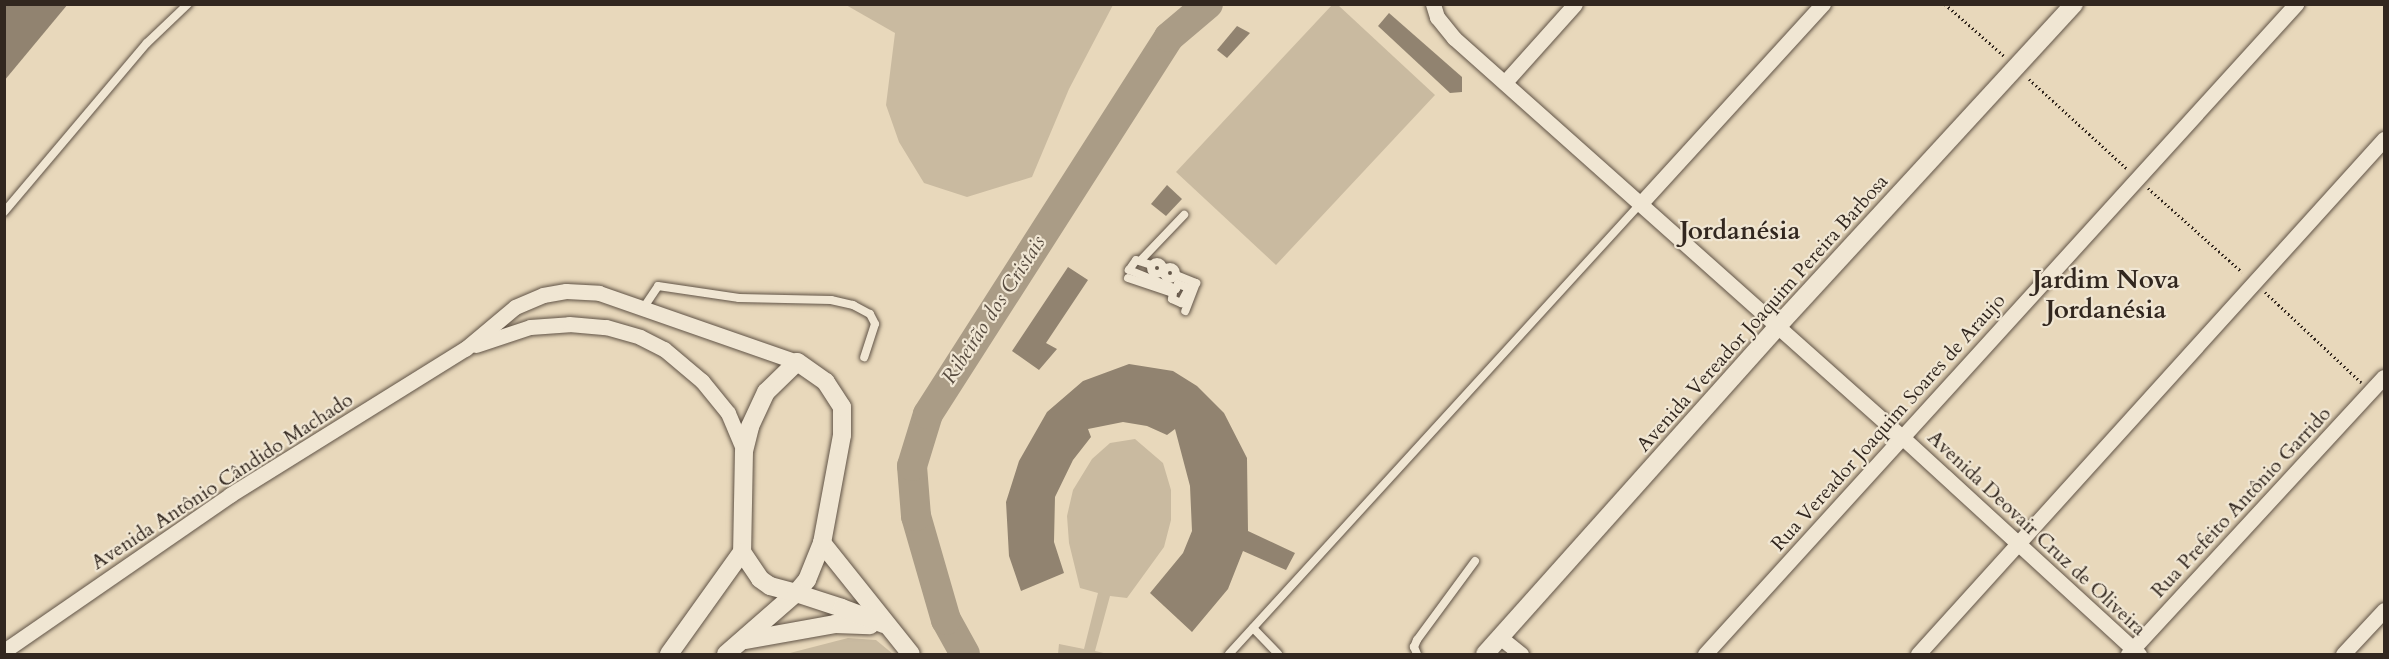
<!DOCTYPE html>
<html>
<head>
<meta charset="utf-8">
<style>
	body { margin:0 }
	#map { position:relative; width:2389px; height:659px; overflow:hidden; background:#e8d8bb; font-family:Cardo,serif }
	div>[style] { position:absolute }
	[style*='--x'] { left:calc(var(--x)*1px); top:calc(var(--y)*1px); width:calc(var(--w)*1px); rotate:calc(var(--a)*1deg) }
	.green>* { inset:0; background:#c9baa0 }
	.river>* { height:30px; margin:-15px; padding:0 15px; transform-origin:15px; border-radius:15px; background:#aa9c86 }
	.building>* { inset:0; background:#918370 }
	.path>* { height:3px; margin-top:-1.5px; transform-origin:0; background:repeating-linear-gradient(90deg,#32271f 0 1.5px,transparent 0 4.5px) }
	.roads { filter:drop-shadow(0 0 2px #605346) drop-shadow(0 0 2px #605346) }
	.service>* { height:8px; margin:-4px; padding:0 4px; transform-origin:4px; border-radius:4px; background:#f0e6d3 }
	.service>.ring { margin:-4px; padding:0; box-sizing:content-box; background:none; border:8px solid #f0e6d3; border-radius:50% }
	.minor>* { height:15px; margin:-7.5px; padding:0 7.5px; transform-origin:7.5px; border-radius:7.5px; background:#f0e6d3 }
	.tertiary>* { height:18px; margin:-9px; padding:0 9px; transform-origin:9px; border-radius:9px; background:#f0e6d3 }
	span { translate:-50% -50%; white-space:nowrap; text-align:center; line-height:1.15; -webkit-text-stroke:4.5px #f0e6d3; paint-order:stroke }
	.street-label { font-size:20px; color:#32271f }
	.water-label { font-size:21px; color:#564a3e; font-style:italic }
	.district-label { font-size:26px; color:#32271f; font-weight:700 }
	.frame { position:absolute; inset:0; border:6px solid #32271f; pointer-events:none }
</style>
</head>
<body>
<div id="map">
	<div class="green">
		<i style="clip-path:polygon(846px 5px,1113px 5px,1069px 89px,1032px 177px,967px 197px,924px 183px,899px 142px,886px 105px,895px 33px)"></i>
		<i style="clip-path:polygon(1332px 5px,1338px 5px,1435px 95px,1276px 265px,1176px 172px)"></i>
		<i style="clip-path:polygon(1135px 439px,1163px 463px,1171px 490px,1171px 520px,1164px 547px,1127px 598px,1110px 596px,1095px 651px,1108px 654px,1058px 654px,1059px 644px,1084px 649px,1098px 593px,1080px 588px,1069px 543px,1067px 516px,1073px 490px,1092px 459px,1110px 443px)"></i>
		<i style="clip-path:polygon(848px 638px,876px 640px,893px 654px,786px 654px)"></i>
	</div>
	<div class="river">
		<i style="--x:965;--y:654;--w:39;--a:-119"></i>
		<i style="--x:946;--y:620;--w:108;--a:-106.1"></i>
		<i style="--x:916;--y:516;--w:50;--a:-94.6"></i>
		<i style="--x:912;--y:466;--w:54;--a:-72.9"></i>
		<i style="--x:928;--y:414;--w:447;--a:-57.4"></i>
		<i style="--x:1169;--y:37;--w:51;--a:-40.2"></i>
	</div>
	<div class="building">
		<i style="clip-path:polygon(4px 4px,68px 4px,4px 81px)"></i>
		<i style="clip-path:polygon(1389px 13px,1462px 77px,1462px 92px,1450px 93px,1378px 26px)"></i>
		<i style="clip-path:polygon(1237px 26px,1250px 33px,1227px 58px,1217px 50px)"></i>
		<i style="clip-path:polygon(1167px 185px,1182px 199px,1166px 216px,1151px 204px)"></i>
		<i style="clip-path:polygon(1068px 267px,1088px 280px,1046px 343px,1057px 349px,1039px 370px,1012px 351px)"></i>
		<i style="clip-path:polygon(1129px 364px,1173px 371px,1197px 386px,1224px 413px,1247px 458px,1248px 531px,1295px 553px,1286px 570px,1243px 551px,1228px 589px,1192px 632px,1150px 593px,1183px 553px,1192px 531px,1190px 486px,1175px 429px,1167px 435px,1147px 426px,1123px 422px,1088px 429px,1091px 437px,1073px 460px,1055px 497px,1054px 542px,1064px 573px,1021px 591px,1009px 556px,1006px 502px,1019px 461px,1047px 412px,1083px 381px)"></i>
	</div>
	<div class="path">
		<i style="--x:1945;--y:4;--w:79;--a:41.4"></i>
		<i style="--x:2029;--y:79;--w:132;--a:42.5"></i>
		<i style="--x:2148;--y:188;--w:126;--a:41.8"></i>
		<i style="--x:2265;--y:292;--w:132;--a:43.2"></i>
	</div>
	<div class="roads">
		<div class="service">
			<i style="--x:4;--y:212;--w:221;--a:-49.8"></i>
			<i style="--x:147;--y:43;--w:57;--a:-43.6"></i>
			<i style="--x:1140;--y:261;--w:64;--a:-46.3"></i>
			<i class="ring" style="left:1151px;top:262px;width:4px;height:4px"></i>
			<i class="ring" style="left:1164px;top:267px;width:4px;height:4px"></i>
			<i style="--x:1176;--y:275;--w:22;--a:22"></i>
			<i style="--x:1196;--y:283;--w:30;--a:111"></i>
			<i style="--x:1128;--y:278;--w:47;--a:18.4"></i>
			<i style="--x:1173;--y:293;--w:6;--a:99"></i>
			<i style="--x:1172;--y:299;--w:10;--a:24"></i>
			<i style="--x:1181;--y:303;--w:17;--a:-62"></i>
			<i style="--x:1189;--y:288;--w:12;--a:-160"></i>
			<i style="--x:1178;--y:284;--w:5;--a:112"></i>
			<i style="--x:1176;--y:289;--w:51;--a:-158"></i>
			<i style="--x:1129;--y:270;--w:12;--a:-55"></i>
			<i style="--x:1136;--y:260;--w:16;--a:18"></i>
			<i style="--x:644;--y:307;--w:25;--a:-56"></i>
			<i style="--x:658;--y:286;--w:82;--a:8.4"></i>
			<i style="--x:739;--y:298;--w:92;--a:1.2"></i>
			<i style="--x:831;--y:300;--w:23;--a:13"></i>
			<i style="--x:853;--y:305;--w:19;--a:28"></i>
			<i style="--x:870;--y:314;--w:11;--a:63"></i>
			<i style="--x:875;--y:324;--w:35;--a:108"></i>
			<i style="--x:1253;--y:628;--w:36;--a:46"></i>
			<i style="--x:1229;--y:654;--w:609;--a:-47.59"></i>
			<i style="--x:1417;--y:654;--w:8;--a:-113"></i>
			<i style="--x:1414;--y:647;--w:8;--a:-67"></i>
			<i style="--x:1417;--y:640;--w:98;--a:-53.7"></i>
		</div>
		<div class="minor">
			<i style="--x:1433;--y:4;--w:14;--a:73"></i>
			<i style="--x:1437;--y:17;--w:27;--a:51"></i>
			<i style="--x:1454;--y:38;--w:601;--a:41.7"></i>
			<i style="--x:1903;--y:438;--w:320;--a:42.5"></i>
			<i style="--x:1506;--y:81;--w:103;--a:-48.1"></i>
			<i style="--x:1641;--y:203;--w:270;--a:-47.6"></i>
			<i style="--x:476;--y:345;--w:57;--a:-18.4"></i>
			<i style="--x:530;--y:327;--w:39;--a:-4"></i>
			<i style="--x:569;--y:324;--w:37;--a:5"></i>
			<i style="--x:606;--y:327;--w:35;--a:16"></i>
			<i style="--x:640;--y:337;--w:27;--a:27"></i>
			<i style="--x:664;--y:349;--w:50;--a:40.1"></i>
			<i style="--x:702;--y:381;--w:41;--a:50.9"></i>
			<i style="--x:728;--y:413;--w:41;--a:67.2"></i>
			<i style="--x:1501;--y:638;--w:26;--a:39"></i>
			<i style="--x:4;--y:651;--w:275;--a:-34.6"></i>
			<i style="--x:230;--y:495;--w:277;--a:-31.9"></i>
			<i style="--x:465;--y:349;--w:65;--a:-40"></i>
			<i style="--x:515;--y:307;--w:30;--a:-23"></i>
			<i style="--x:543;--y:295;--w:23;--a:-10"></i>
			<i style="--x:566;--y:291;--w:33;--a:3"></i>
			<i style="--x:599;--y:293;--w:210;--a:19.2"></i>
			<i style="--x:1705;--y:654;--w:879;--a:-47.72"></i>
			<i style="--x:1918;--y:654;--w:695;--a:-47.86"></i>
			<i style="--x:2128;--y:654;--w:377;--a:-47.3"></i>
			<i style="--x:2343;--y:654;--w:60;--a:-47"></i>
		</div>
		<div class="tertiary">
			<i style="--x:822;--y:543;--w:142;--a:51.3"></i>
			<i style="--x:746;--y:640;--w:90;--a:-10.2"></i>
			<i style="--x:835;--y:624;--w:35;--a:2"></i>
			<i style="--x:669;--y:654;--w:125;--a:-54.4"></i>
			<i style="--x:726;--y:654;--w:93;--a:-41.1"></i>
			<i style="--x:796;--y:593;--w:17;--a:-50"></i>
			<i style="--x:807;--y:580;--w:40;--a:-68"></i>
			<i style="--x:822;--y:543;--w:110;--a:-79.5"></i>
			<i style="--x:842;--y:435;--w:28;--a:-90"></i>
			<i style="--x:842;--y:407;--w:30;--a:-123"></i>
			<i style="--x:826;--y:382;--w:35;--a:-145"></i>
			<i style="--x:797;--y:362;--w:43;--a:135.9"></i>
			<i style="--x:766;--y:392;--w:38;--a:115"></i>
			<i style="--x:750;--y:427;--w:25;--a:104"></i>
			<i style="--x:744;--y:451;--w:101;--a:91.1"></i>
			<i style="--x:742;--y:552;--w:32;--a:56"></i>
			<i style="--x:760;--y:579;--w:12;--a:35"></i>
			<i style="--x:770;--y:586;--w:27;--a:15"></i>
			<i style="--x:796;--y:593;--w:48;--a:18.1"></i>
			<i style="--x:842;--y:608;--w:45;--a:20.9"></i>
			<i style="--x:1485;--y:654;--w:438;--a:-48.2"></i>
			<i style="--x:1777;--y:327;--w:439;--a:-47.4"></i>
		</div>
	</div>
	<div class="street-label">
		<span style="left:1762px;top:313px;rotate:-48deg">Avenida Vereador Joaquim Pereira Barbosa</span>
		<span style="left:1888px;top:422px;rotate:-48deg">Rua Vereador Joaquim Soares de Araujo</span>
		<span style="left:222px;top:481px;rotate:-33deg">Avenida Antônio Cândido Machado</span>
		<span style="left:2241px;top:502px;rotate:-47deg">Rua Prefeito Antônio Garrido</span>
		<span style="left:2037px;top:533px;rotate:43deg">Avenida Deovair Cruz de Oliveira</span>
	</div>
	<div class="water-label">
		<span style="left:994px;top:310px;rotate:-57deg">Ribeirão dos Cristais</span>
	</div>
	<div class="district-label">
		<span style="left:1740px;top:231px">Jordanésia</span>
		<span style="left:2106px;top:295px">Jardim Nova<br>Jordanésia</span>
	</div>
	<div class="frame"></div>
</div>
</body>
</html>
